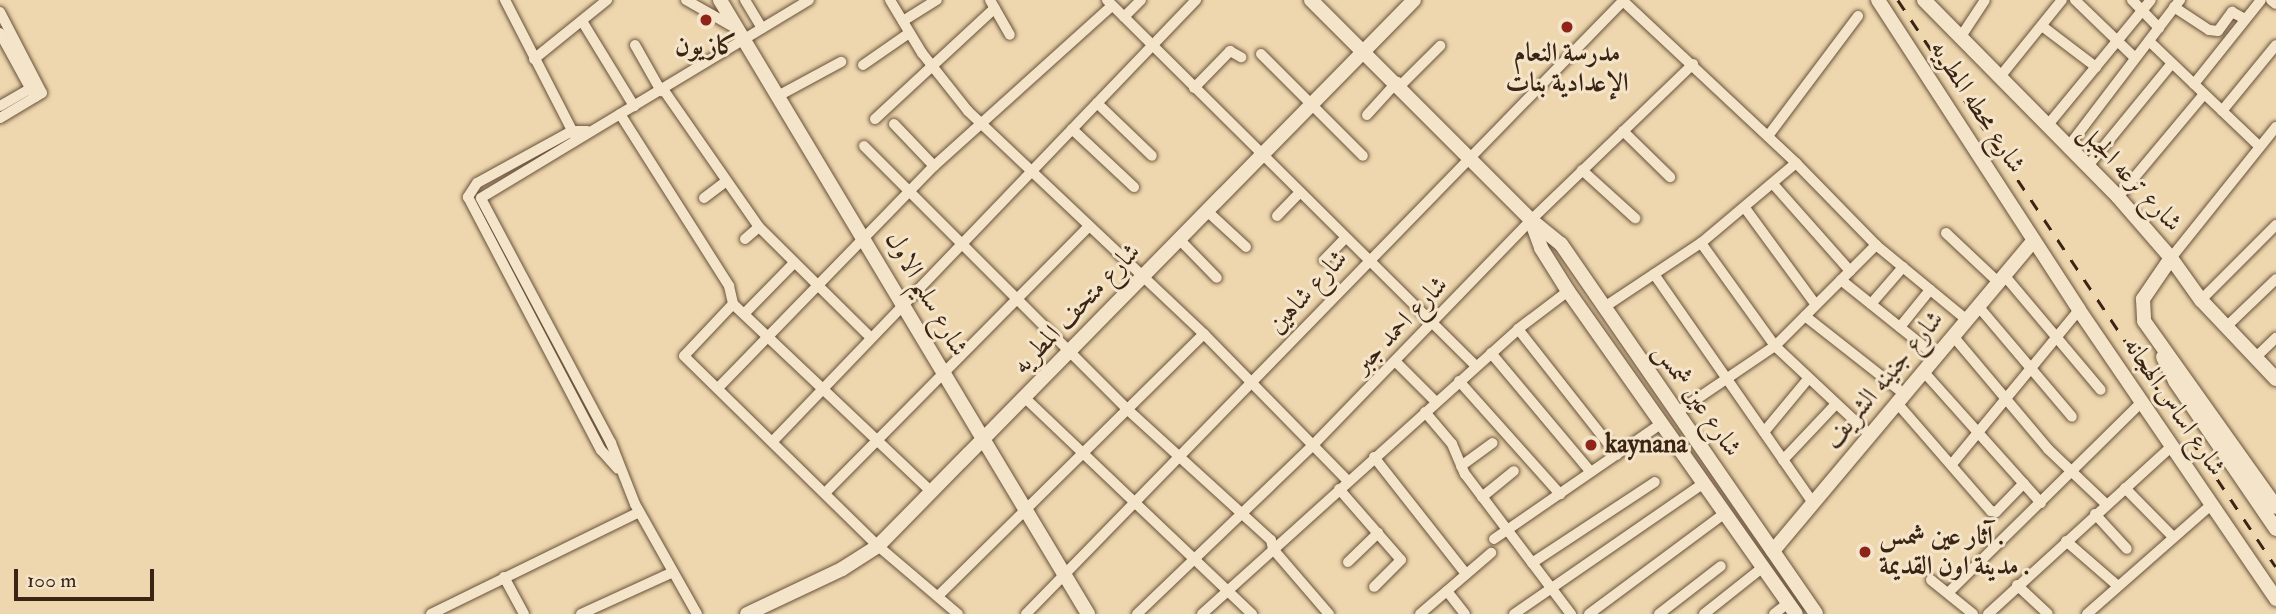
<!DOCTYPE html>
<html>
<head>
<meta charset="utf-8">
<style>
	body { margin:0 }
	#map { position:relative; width:2276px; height:614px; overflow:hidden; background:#eed7ae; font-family:"IM FELL Double Pica",Amiri,serif }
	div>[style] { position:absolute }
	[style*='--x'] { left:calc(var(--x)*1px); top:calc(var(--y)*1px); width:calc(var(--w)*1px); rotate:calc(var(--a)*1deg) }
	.roads { filter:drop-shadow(0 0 2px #68513a) drop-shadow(0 0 2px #68513a) }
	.street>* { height:10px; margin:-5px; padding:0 5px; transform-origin:5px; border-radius:5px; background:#f4e5ca }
	.secondary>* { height:14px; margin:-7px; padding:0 7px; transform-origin:7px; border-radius:7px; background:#f4e5ca }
	.rail>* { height:2.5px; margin-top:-1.25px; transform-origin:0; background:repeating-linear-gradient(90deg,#3b2414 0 12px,transparent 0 24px) }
	.dots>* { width:19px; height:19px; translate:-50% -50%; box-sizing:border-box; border:4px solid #f4e5ca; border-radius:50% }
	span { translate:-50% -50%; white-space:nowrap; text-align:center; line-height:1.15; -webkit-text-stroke:6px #f4e5ca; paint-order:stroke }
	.poi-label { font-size:26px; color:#3b2414; font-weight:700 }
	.left { translate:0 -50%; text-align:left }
	.street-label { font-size:26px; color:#3b2414 }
	.scale { position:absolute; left:14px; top:569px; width:140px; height:32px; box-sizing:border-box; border:4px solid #3b2414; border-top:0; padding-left:9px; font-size:21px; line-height:24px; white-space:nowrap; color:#3b2414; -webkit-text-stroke:5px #f4e5ca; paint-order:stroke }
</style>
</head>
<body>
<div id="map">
	<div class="roads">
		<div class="street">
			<i style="--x:505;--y:0;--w:153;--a:62.8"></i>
			<i style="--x:686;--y:0;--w:59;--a:29.6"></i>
			<i style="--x:745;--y:0;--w:33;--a:59"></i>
			<i style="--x:890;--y:0;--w:62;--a:58.9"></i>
			<i style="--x:922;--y:53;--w:74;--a:51.6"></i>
			<i style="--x:968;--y:111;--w:325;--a:43.4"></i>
			<i style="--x:1204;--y:334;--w:206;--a:45.6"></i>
			<i style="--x:990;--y:0;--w:40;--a:60.3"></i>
			<i style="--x:1107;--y:0;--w:520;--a:44.77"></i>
			<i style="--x:1622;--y:0;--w:238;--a:43.1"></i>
			<i style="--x:1796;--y:163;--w:115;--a:45.7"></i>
			<i style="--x:1876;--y:245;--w:118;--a:39.5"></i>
			<i style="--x:2075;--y:0;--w:83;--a:44"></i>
			<i style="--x:2132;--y:0;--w:39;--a:46"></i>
			<i style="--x:2271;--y:0;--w:6;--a:39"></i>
			<i style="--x:2174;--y:7;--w:42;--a:33.3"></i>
			<i style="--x:2209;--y:30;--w:9;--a:6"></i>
			<i style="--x:2218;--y:31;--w:24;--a:-54"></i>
			<i style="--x:2232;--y:12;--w:15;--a:28"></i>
			<i style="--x:0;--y:12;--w:91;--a:62.6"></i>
			<i style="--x:42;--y:93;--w:49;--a:149.2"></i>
			<i style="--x:1124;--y:17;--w:24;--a:-45"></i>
			<i style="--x:582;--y:21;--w:100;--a:58.5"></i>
			<i style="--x:903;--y:21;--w:40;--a:-32"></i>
			<i style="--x:2042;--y:26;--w:68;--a:37.2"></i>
			<i style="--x:0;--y:33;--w:73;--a:61.3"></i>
			<i style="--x:1960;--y:38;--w:45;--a:-56.7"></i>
			<i style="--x:2149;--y:41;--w:153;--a:43.7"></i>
			<i style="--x:635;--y:45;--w:53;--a:60.5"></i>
			<i style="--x:1261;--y:54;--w:144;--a:45"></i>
			<i style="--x:534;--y:59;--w:94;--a:-38.9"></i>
			<i style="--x:863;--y:65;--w:56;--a:-34.8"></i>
			<i style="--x:1999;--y:78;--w:100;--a:-51.1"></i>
			<i style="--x:2194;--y:84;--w:107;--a:-51.4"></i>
			<i style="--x:1400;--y:86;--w:57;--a:-45"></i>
			<i style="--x:1194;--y:88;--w:52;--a:-45.8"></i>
			<i style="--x:1230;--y:51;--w:13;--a:29"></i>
			<i style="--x:663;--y:89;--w:168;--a:55.2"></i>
			<i style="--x:759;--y:227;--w:156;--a:44.7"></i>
			<i style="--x:778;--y:96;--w:72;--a:-28.4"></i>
			<i style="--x:1097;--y:103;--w:76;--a:43.9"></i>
			<i style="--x:0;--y:106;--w:39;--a:-30"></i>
			<i style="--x:2222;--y:111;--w:85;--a:-50.7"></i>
			<i style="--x:620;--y:114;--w:204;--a:57.6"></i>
			<i style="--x:729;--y:286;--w:18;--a:77"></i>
			<i style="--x:1367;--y:115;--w:45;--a:-47.7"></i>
			<i style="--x:875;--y:119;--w:163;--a:-42.8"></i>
			<i style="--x:894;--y:124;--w:58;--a:46.4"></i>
			<i style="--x:2047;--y:126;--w:163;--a:-50.5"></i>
			<i style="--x:1072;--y:129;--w:85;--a:43.1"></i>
			<i style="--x:587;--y:131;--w:15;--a:180"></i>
			<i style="--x:572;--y:131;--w:108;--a:151.3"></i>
			<i style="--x:477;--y:183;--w:17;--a:123"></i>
			<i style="--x:468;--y:197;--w:286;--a:62.3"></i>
			<i style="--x:601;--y:450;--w:25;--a:48"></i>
			<i style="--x:1623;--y:131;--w:66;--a:44.4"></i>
			<i style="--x:1768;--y:136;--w:150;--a:-53.1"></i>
			<i style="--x:864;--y:146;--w:373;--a:45"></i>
			<i style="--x:1128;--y:410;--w:193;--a:42.3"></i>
			<i style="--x:1271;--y:540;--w:9;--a:77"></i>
			<i style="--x:1273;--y:549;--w:86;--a:49.3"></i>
			<i style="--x:2068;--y:147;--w:185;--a:-52.7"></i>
			<i style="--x:2087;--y:167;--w:134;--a:-50.7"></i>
			<i style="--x:1582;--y:170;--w:72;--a:42.2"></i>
			<i style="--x:1774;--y:185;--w:115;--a:48.5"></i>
			<i style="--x:2118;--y:197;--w:134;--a:-50.1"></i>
			<i style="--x:704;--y:198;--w:26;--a:-37"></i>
			<i style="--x:1745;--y:208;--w:120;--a:53.8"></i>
			<i style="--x:1207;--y:211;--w:53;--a:42.7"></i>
			<i style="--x:1277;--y:216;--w:32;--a:-46"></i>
			<i style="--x:1946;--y:233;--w:71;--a:43.3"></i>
			<i style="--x:745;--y:239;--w:18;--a:-41"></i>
			<i style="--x:1179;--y:239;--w:54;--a:45.7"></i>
			<i style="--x:1701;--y:243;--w:127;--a:54.3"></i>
			<i style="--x:1775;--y:346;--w:130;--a:43.1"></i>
			<i style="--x:2171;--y:258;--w:168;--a:-51.3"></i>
			<i style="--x:1324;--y:260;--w:30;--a:-46"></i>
			<i style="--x:1654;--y:274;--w:279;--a:55.2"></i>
			<i style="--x:2004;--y:275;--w:150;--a:49.9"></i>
			<i style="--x:1841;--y:280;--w:122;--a:38.7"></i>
			<i style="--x:2201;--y:300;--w:106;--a:-45"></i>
			<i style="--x:733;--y:304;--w:71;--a:133.3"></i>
			<i style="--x:684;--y:356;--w:272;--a:44.4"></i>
			<i style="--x:878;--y:546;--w:105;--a:40.4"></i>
			<i style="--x:733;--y:304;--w:274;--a:43.4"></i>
			<i style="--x:1871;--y:304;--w:49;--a:-49.1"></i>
			<i style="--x:1978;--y:306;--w:145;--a:49.7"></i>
			<i style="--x:1603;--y:308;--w:118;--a:-33.6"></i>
			<i style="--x:1701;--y:243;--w:124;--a:-40.1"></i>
			<i style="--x:744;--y:314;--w:71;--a:-45.6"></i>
			<i style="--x:1805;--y:316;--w:126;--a:38.2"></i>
			<i style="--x:1900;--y:327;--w:48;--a:-51"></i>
			<i style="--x:2226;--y:327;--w:69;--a:-43.8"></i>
			<i style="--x:1518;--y:329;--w:160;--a:51.8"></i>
			<i style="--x:1953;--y:336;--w:148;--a:49.9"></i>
			<i style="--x:2048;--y:449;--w:80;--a:43.5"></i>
			<i style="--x:1491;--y:353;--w:155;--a:50"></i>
			<i style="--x:2255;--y:358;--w:29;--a:-44"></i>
			<i style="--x:1395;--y:361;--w:58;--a:45"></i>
			<i style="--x:1923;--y:371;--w:177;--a:48.2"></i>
			<i style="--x:1459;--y:381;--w:152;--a:48.2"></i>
			<i style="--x:718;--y:388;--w:310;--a:-45.8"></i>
			<i style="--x:934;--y:166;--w:239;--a:-42"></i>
			<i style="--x:1024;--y:397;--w:315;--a:43.6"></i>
			<i style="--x:1897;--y:403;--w:143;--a:49"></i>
			<i style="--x:1991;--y:511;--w:5;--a:11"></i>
			<i style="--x:1996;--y:512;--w:40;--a:-46"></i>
			<i style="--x:1425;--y:412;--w:42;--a:49.8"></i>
			<i style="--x:1452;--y:444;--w:33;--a:67"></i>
			<i style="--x:1465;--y:474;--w:176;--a:52.9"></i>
			<i style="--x:1676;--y:413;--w:120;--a:-34.1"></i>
			<i style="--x:1775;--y:346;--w:143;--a:-45"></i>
			<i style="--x:1764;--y:432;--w:69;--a:-50.3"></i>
			<i style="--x:774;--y:440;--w:610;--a:-46.2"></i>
			<i style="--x:1374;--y:457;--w:149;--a:51.8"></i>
			<i style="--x:1783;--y:460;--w:76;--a:-46.6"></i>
			<i style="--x:1952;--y:464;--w:200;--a:-50.5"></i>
			<i style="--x:1461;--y:466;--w:39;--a:-36"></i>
			<i style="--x:2125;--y:488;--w:67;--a:45.6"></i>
			<i style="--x:1339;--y:489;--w:94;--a:48.9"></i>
			<i style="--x:1401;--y:560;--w:38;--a:135"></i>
			<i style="--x:826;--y:492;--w:373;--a:-45.3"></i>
			<i style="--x:1482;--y:497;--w:41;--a:-39.1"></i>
			<i style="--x:2095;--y:514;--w:47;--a:47.6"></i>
			<i style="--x:1494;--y:539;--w:204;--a:-34.6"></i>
			<i style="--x:2066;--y:541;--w:69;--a:40.9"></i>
			<i style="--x:1348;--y:562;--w:42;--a:-44"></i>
			<i style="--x:1532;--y:563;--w:147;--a:-33.4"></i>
			<i style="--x:504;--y:577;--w:42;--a:61.6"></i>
			<i style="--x:1931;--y:580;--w:54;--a:39"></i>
			<i style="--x:2017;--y:585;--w:42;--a:43.1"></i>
			<i style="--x:1447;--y:591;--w:29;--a:52"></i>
			<i style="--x:1948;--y:593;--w:271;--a:-44.6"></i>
			<i style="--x:938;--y:596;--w:373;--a:-44.6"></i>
			<i style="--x:431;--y:614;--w:232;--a:-26.1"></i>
			<i style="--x:581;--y:614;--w:101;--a:-24.5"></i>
			<i style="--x:697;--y:614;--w:126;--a:-119.4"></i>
			<i style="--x:635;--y:504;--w:66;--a:-111.5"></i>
			<i style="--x:611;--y:443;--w:277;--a:-118"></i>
			<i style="--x:481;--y:198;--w:383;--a:-31.1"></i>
			<i style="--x:1026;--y:614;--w:856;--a:-45.76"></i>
			<i style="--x:1137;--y:614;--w:245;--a:-43.8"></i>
			<i style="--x:1314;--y:444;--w:312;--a:-45.9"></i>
			<i style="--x:1531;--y:220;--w:225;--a:-43.9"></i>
			<i style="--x:1202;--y:614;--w:426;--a:-42"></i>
			<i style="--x:1518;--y:329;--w:63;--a:-37.2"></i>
			<i style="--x:1420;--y:614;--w:94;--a:-40.7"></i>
			<i style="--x:1514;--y:614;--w:231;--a:-34.6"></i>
			<i style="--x:1589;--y:614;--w:169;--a:-36.6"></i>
			<i style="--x:1659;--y:614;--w:78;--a:-37.7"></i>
			<i style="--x:1704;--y:614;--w:75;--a:-38.5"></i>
			<i style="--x:1774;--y:614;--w:18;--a:-38"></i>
			<i style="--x:1988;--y:614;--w:248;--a:-42.4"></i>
			<i style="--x:2087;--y:614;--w:165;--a:-41.3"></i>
		</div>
		<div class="secondary">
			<i style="--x:720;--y:0;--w:716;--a:59.06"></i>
			<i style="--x:1311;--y:0;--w:311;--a:45"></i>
			<i style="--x:1531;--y:220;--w:38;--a:39"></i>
			<i style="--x:1561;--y:244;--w:449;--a:55.4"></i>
			<i style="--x:1878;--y:0;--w:369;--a:57"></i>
			<i style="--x:2079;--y:310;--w:350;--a:55.7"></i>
			<i style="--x:1924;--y:0;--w:276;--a:45.4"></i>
			<i style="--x:2118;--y:197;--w:81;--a:49"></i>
			<i style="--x:2171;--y:258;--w:52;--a:54.5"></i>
			<i style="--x:2201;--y:300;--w:109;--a:46.5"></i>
			<i style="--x:1531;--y:220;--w:30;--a:70"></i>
			<i style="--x:1541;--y:248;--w:51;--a:57.9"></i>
			<i style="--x:1568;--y:291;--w:395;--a:54.8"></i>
			<i style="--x:2171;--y:258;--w:50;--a:124.3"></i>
			<i style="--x:2143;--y:299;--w:22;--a:87"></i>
			<i style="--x:2144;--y:321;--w:228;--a:54.6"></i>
			<i style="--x:2163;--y:357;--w:27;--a:63"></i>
			<i style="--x:2175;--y:381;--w:179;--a:55.7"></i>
			<i style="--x:1773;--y:551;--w:405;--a:-50"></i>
			<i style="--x:747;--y:614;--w:105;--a:-25.3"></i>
			<i style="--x:842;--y:569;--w:43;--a:-32.6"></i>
			<i style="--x:878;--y:546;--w:765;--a:-45.53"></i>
		</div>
	</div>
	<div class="rail">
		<i style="--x:1898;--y:0;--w:681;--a:56.31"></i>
	</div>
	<div class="dots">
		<i style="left:706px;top:20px;background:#8f2418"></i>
		<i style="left:1567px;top:27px;background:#8f2418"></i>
		<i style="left:1591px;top:445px;background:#8f2418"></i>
		<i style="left:1865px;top:552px;background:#8f2418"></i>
	</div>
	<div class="poi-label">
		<span style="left:706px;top:47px">كازيون</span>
		<span style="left:1567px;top:69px">مدرسة النعام<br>الإعدادية بنات</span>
		<span class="left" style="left:1605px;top:445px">kaynana</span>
		<span class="left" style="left:1879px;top:552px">آثار عين شمس .<br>مدينة اون القديمة .</span>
	</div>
	<div class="street-label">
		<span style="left:1977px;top:107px;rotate:57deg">شارع محطه المطريه</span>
		<span style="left:2130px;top:178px;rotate:47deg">شارع ترعه الجبل</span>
		<span style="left:1308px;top:292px;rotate:-47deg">شارع شاهين</span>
		<span style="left:926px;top:294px;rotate:60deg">شارع سليم الاول</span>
		<span style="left:1077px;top:309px;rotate:-46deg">شارع متحف المطريه</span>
		<span style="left:1401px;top:325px;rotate:-46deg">شارع احمد جبر</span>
		<span style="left:1884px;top:380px;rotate:-50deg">شارع جنينه الشريف</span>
		<span style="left:1697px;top:400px;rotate:55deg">شارع عين شمس</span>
		<span style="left:2174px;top:407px;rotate:56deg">شارع اساس الهجانه</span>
	</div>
	<div class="scale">100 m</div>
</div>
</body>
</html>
